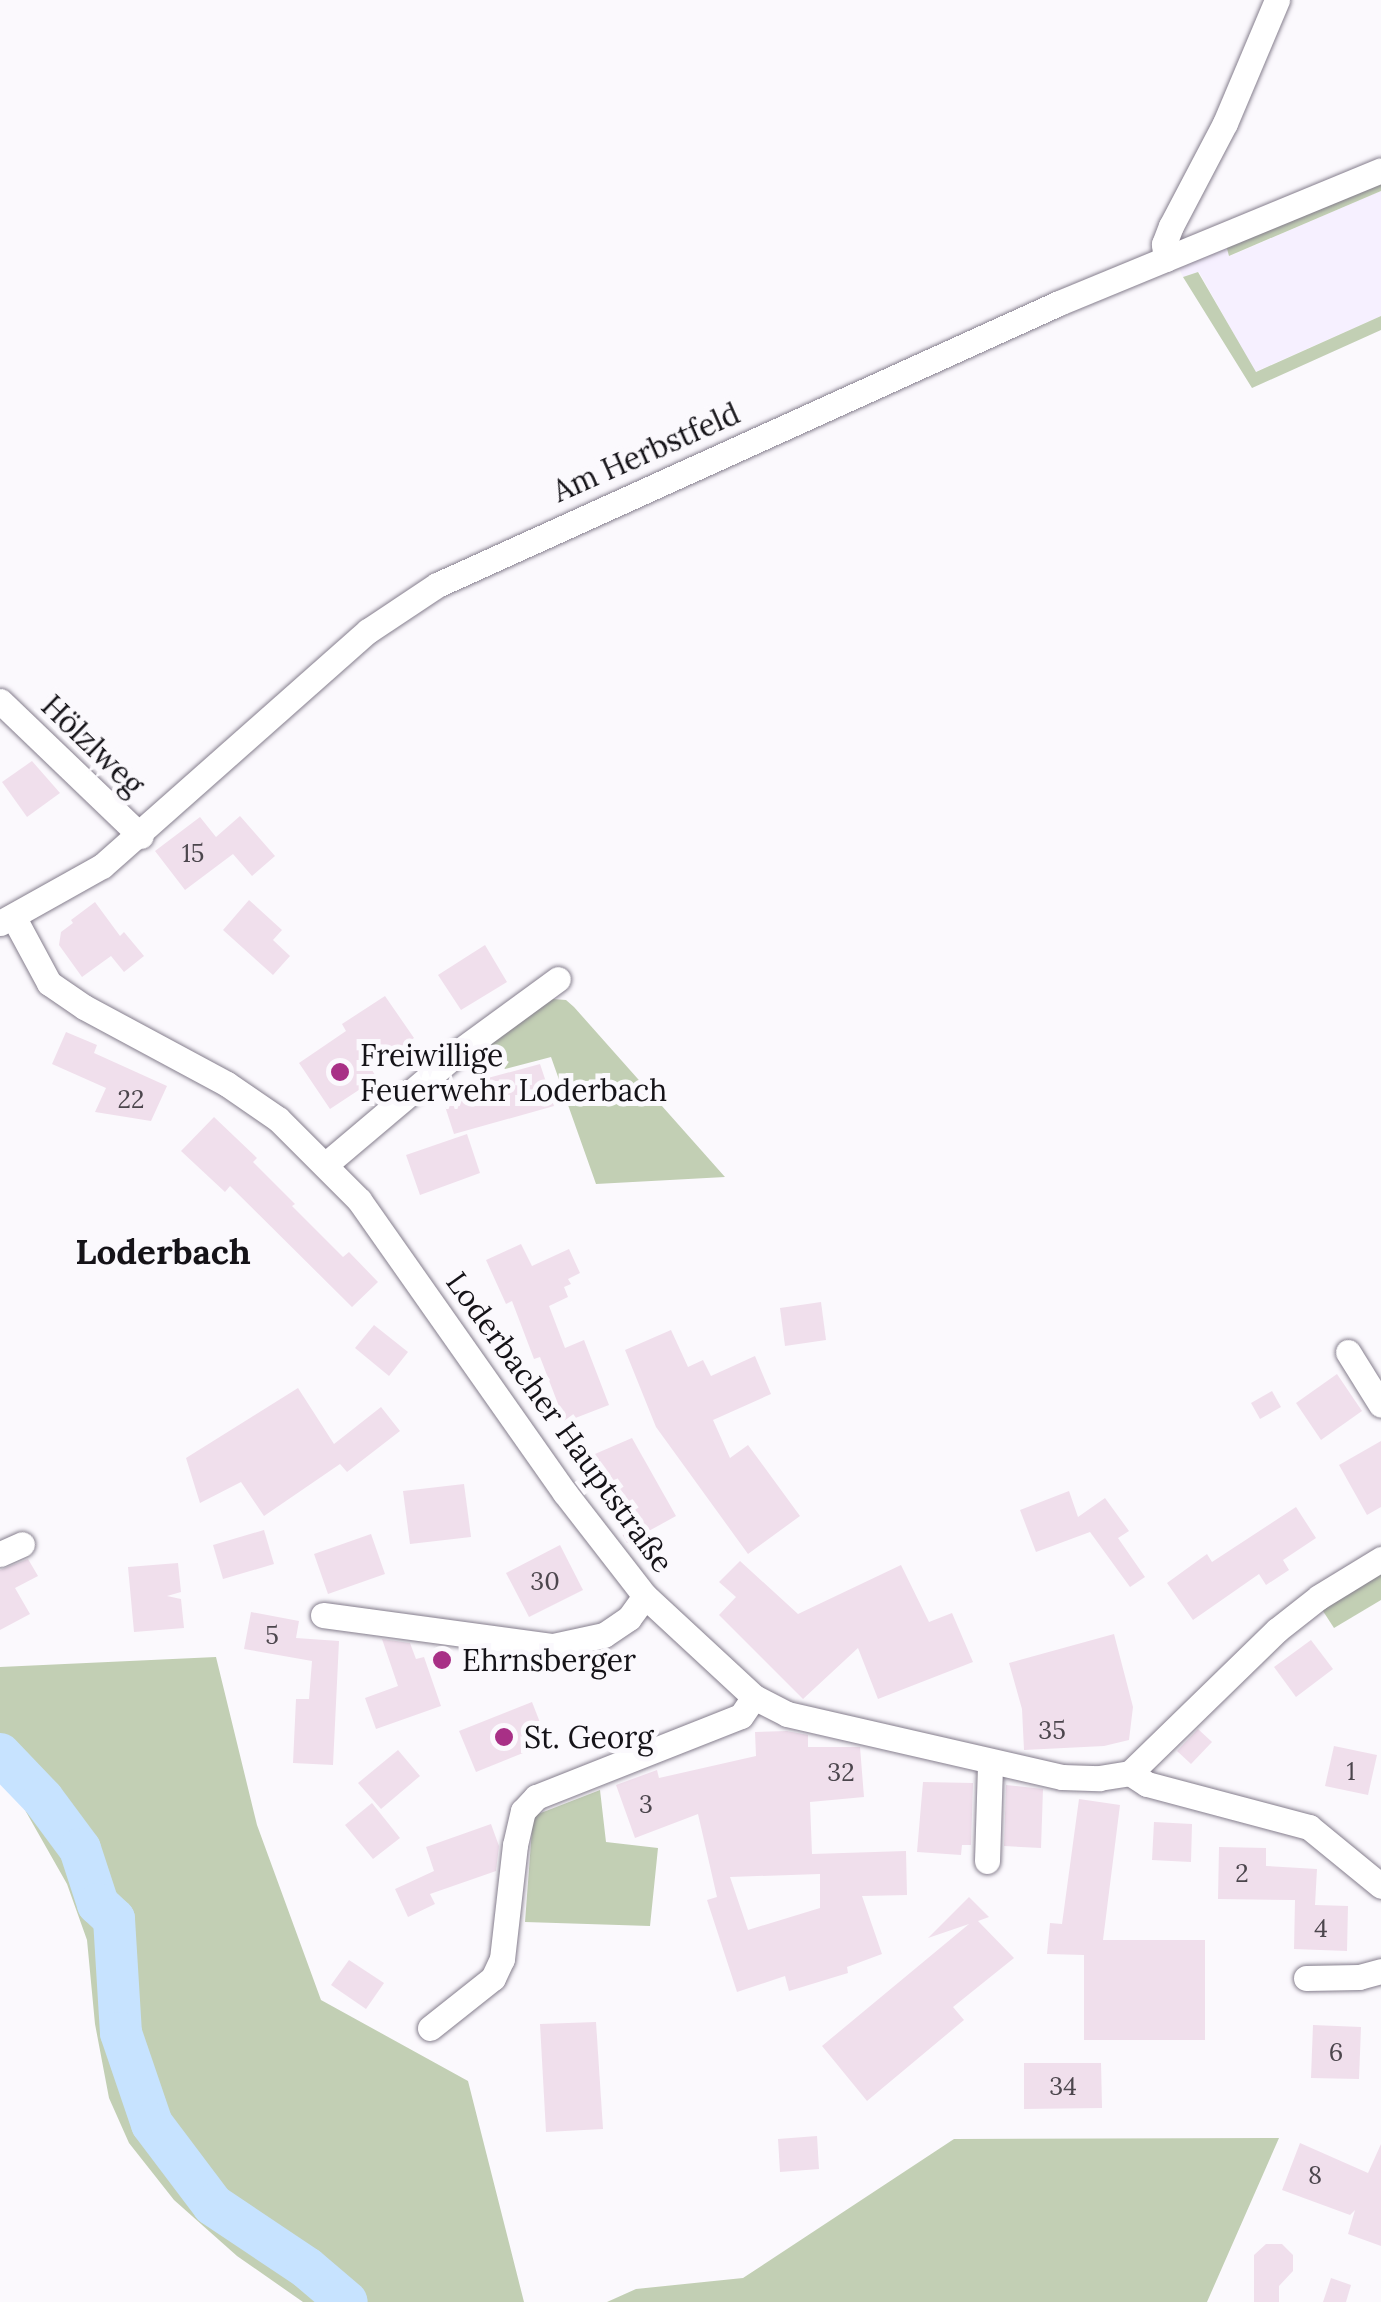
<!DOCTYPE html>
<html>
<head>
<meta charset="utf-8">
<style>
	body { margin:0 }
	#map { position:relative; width:1381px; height:2302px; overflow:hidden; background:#fbf9fd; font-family:Lora,serif }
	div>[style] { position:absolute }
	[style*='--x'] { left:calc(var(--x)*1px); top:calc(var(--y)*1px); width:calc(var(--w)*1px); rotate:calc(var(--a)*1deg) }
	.built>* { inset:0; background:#f6f0ff }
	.green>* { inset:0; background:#c2cfb4 }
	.river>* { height:42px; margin:-21px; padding:0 21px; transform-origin:21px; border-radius:21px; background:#c7e3ff }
	.building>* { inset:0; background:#f0dfec }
	.roads { filter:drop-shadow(0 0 2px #857e8d) drop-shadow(0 0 2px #857e8d) }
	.minor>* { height:25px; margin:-12.5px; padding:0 12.5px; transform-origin:12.5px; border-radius:12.5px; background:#fff }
	.dots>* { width:28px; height:28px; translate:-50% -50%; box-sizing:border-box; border:5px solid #fbf9fd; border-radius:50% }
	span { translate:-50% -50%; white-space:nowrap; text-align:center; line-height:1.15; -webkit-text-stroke:10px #fbf9fd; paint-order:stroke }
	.number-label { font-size:25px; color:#4c464d }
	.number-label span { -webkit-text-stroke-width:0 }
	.street-label { font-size:30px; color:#151318 }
	.poi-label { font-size:30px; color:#151318 }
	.left { translate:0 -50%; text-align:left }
	.quarter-label { font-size:35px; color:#151318; font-weight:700 }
</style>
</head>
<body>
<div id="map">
	<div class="built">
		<i style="clip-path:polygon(1381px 191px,1381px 316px,1255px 372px,1199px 272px,1183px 277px,1179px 268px,1226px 245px,1230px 256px)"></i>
	</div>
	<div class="green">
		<i style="clip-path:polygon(1381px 179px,1381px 191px,1229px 256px,1226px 245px)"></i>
		<i style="clip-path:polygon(1198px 272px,1256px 372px,1381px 316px,1381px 330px,1252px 388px,1183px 277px)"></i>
		<i style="clip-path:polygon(553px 999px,566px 1000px,574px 1007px,725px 1177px,596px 1184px,551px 1057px,505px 1069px,490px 1049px,494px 1038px)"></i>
		<i style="clip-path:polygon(1381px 1572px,1381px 1600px,1334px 1628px,1321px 1608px)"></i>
		<i style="clip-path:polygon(216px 1657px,257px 1825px,321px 2000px,468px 2081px,524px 2302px,303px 2302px,237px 2256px,174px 2200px,129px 2143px,109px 2098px,95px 2024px,87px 1940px,67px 1884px,21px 1803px,0 1777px,0 1667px)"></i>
		<i style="clip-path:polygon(600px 1790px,606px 1842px,658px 1848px,650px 1926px,525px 1922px,533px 1816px)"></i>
		<i style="clip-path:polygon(1279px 2138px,1207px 2302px,607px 2302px,636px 2289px,743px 2278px,954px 2139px)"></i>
	</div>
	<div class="river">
		<i style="--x:0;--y:1754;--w:62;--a:46.3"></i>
		<i style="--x:43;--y:1799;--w:62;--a:53.5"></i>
		<i style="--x:80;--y:1849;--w:58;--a:71.9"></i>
		<i style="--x:98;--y:1904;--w:22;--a:43"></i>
		<i style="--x:114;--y:1919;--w:114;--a:86.5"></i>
		<i style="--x:121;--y:2033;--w:96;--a:71.2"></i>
		<i style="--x:152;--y:2124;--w:101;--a:53"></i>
		<i style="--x:213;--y:2205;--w:113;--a:33.8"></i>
		<i style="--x:307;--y:2268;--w:52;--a:40.4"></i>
	</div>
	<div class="building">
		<i style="clip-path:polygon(32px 761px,60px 793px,27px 817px,2px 782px)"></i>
		<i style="clip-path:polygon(240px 816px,275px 856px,252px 876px,233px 854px,185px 890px,155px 851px,200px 817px,216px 837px)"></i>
		<i style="clip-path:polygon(249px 900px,282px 930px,273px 940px,290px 956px,273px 975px,223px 930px)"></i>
		<i style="clip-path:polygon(95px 902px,120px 936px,124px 932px,144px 956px,124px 972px,111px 956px,82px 977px,59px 945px,61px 932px,73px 923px,71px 920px)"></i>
		<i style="clip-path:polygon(485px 945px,507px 982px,461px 1010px,438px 975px)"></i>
		<i style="clip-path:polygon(385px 996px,414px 1038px,370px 1067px,377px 1078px,330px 1109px,299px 1063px,346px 1031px,342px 1024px)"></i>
		<i style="clip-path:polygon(66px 1032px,97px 1045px,94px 1053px,167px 1086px,151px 1121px,95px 1112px,106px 1088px,52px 1064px)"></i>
		<i style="clip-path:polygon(540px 1064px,554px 1106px,454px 1134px,440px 1091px)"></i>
		<i style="clip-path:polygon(214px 1117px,257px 1158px,253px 1162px,295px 1204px,292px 1206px,343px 1257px,349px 1252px,378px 1282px,352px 1307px,230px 1186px,225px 1192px,181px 1151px)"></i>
		<i style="clip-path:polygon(467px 1134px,480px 1173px,420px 1195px,406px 1155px)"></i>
		<i style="clip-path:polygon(521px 1244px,532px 1266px,569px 1249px,580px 1273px,568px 1279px,571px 1284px,564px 1287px,568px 1297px,549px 1306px,565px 1348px,584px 1340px,609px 1405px,565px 1422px,540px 1357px,534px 1359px,512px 1301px,506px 1304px,486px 1260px)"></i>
		<i style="clip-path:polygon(821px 1302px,826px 1340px,785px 1346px,780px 1308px)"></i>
		<i style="clip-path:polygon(374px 1325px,408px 1352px,389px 1376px,355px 1348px)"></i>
		<i style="clip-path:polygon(671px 1330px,688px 1367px,703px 1360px,711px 1376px,755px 1356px,771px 1394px,713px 1420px,730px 1458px,748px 1445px,800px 1516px,748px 1554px,656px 1427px,625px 1350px)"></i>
		<i style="clip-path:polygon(1337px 1374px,1362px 1411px,1321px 1440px,1296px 1403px)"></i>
		<i style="clip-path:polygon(298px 1388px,334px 1444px,381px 1407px,400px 1431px,347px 1472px,340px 1464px,264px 1516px,241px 1482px,200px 1503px,186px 1458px)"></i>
		<i style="clip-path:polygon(1272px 1391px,1281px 1407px,1260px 1419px,1251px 1403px)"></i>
		<i style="clip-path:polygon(632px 1438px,676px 1516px,627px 1543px,581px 1460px)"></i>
		<i style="clip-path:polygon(1381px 1441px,1381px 1507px,1367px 1515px,1339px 1465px)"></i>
		<i style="clip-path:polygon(464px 1484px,471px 1537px,410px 1544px,403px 1491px)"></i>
		<i style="clip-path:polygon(1069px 1491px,1078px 1517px,1105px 1498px,1129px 1531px,1118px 1538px,1145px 1577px,1130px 1587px,1090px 1532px,1036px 1552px,1020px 1510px)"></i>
		<i style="clip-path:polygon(1296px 1507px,1316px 1538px,1283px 1560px,1289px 1570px,1266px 1585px,1259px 1574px,1193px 1620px,1167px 1583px,1207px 1554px,1212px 1562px)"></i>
		<i style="clip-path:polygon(264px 1530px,274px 1564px,223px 1579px,213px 1545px)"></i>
		<i style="clip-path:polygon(371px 1534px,385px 1574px,328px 1594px,314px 1554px)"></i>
		<i style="clip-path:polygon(560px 1545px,583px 1590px,529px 1617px,506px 1573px)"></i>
		<i style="clip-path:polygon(28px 1559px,38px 1576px,15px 1588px,30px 1614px,0 1630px,0 1570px)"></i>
		<i style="clip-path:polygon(740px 1561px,798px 1614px,901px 1565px,929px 1622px,952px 1613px,973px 1662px,878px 1699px,858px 1648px,803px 1699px,719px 1615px,736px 1597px,719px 1582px)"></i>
		<i style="clip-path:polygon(178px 1563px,181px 1592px,167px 1596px,181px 1599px,184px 1628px,134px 1632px,128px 1567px)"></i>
		<i style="clip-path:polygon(251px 1612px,299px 1621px,296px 1638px,339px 1641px,333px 1765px,293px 1763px,296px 1699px,309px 1699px,312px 1661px,244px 1649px)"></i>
		<i style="clip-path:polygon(1114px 1634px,1133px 1707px,1129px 1740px,1104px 1746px,1024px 1750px,1022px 1709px,1009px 1663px)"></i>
		<i style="clip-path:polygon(382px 1639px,410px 1643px,416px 1659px,424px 1657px,441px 1706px,376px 1729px,365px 1698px,398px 1686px)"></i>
		<i style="clip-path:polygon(1311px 1640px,1333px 1669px,1296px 1697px,1274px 1667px)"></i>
		<i style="clip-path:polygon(532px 1702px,548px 1743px,476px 1772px,459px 1731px)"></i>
		<i style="clip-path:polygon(1198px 1729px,1212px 1742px,1191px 1764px,1177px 1751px)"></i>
		<i style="clip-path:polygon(evenodd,787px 1731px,808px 1735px,808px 1747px,860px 1747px,864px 1797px,810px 1802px,812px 1854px,906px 1851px,907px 1895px,862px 1896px,882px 1954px,847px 1967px,848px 1973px,789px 1991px,785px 1976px,737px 1992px,707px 1900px,717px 1897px,698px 1814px,635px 1838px,616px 1785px,657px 1770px,659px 1778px,756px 1756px,755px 1732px,787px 1731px,820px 1874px,820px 1908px,748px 1930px,730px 1877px,820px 1874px)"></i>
		<i style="clip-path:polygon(1334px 1746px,1377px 1755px,1368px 1795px,1325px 1786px)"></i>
		<i style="clip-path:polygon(398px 1750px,420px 1776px,381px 1809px,358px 1783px)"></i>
		<i style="clip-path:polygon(923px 1782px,973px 1783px,971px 1845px,962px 1845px,961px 1855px,917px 1852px)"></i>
		<i style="clip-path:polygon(1006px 1785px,1043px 1789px,1041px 1848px,1004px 1846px)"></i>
		<i style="clip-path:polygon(1079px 1799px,1120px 1805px,1103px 1940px,1205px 1940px,1205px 2040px,1084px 2040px,1084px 1955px,1047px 1954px,1050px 1923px,1062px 1924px)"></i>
		<i style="clip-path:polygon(372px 1803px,400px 1838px,373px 1859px,345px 1825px)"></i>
		<i style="clip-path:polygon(1154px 1822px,1192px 1824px,1191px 1862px,1152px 1860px)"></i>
		<i style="clip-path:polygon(491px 1824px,499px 1846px,496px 1871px,430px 1894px,435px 1904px,408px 1917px,395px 1889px,434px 1871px,426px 1847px)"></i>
		<i style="clip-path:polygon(1219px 1847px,1266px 1848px,1266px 1866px,1317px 1869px,1315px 1905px,1348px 1906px,1347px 1951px,1294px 1949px,1295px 1900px,1218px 1899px)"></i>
		<i style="clip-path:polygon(969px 1897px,989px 1917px,978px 1921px,1014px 1958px,953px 2007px,964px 2020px,867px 2101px,822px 2046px,969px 1924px,928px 1938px)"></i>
		<i style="clip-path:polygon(349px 1960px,384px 1983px,366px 2009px,331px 1985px)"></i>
		<i style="clip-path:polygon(596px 2022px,603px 2129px,546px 2132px,540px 2024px)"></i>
		<i style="clip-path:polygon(1313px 2025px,1361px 2027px,1359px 2079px,1311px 2078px)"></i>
		<i style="clip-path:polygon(1024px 2063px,1101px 2063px,1102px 2108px,1024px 2109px)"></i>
		<i style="clip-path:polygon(817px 2136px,819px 2169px,780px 2172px,778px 2139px)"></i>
		<i style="clip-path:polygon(1300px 2143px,1368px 2173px,1381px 2144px,1381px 2246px,1348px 2234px,1355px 2210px,1350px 2215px,1282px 2190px)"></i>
		<i style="clip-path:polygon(1266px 2244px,1282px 2244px,1293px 2255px,1293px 2271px,1279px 2286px,1279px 2302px,1254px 2302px,1254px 2255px)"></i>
		<i style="clip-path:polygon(1331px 2278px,1351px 2285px,1346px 2302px,1323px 2302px)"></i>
	</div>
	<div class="roads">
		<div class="minor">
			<i style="--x:1166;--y:259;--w:15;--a:-98"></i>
			<i style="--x:1164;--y:244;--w:19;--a:-69"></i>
			<i style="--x:1171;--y:226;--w:116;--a:-62.3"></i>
			<i style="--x:1225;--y:123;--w:134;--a:-67.1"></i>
			<i style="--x:0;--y:701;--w:195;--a:43.8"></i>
			<i style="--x:14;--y:918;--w:74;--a:61.7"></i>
			<i style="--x:49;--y:983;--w:42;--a:34.4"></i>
			<i style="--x:84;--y:1007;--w:162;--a:28.3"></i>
			<i style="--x:227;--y:1084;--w:62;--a:34.5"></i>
			<i style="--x:278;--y:1119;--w:115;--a:45"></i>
			<i style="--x:359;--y:1200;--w:358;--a:54.9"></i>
			<i style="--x:565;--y:1493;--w:130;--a:52.2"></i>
			<i style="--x:645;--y:1596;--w:149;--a:42.8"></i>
			<i style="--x:754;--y:1697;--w:37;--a:27"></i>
			<i style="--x:787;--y:1714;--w:282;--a:12.9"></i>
			<i style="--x:1062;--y:1777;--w:37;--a:2"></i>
			<i style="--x:1099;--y:1778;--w:31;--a:-9"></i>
			<i style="--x:1130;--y:1773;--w:205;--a:-44.2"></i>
			<i style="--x:1277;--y:1630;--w:53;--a:-38.2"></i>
			<i style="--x:1319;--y:1597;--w:73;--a:-31.5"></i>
			<i style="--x:0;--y:923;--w:117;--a:-29.2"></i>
			<i style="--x:102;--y:866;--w:355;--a:-41.5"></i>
			<i style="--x:368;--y:631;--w:83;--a:-33.7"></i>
			<i style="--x:437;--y:585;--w:683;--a:-24.39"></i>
			<i style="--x:1059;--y:303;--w:348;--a:-22.4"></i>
			<i style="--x:325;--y:1165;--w:178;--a:-40.2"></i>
			<i style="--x:461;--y:1050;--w:120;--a:-36.2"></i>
			<i style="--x:1348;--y:1352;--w:62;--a:58.1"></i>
			<i style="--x:0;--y:1554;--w:24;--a:-24"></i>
			<i style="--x:323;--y:1615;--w:232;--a:7.7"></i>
			<i style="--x:553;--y:1646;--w:52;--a:-12.2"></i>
			<i style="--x:604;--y:1635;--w:30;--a:-34"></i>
			<i style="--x:629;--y:1618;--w:27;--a:-54"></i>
			<i style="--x:1130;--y:1773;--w:20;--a:33"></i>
			<i style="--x:1147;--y:1784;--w:168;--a:14.9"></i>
			<i style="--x:1309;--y:1827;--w:93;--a:39.3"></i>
			<i style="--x:987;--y:1861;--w:98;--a:-88.2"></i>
			<i style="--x:1306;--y:1978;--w:53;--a:-1.1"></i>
			<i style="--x:1359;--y:1977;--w:23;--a:-15"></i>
			<i style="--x:430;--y:2028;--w:80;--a:-38.4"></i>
			<i style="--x:493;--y:1978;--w:21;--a:-65"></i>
			<i style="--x:502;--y:1959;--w:115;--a:-83.5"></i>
			<i style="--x:515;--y:1845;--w:35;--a:-77"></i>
			<i style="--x:523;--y:1811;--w:19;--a:-47"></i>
			<i style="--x:536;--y:1797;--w:220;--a:-21.6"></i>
			<i style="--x:741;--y:1716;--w:23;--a:-56"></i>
		</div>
	</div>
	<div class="dots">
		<i style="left:340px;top:1072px;background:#a83086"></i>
		<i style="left:442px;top:1660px;background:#a83086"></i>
		<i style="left:504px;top:1737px;background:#a83086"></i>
	</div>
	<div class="number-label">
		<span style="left:193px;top:853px">15</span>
		<span style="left:131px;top:1099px">22</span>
		<span style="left:545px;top:1581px">30</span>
		<span style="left:272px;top:1635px">5</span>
		<span style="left:1052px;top:1730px">35</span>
		<span style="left:1351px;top:1771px">1</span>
		<span style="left:841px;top:1772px">32</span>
		<span style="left:646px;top:1804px">3</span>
		<span style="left:1242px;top:1873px">2</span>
		<span style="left:1321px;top:1928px">4</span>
		<span style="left:1336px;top:2052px">6</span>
		<span style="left:1063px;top:2086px">34</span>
		<span style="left:1315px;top:2175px">8</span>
	</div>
	<div class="street-label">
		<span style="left:646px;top:452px;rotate:-24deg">Am Herbstfeld</span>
		<span style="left:93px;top:745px;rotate:44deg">Hölzlweg</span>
		<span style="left:560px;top:1422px;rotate:54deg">Loderbacher Hauptstraße</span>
	</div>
	<div class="poi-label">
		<span class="left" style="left:360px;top:1072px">Freiwillige<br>Feuerwehr Loderbach</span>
		<span class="left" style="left:462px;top:1660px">Ehrnsberger</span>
		<span class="left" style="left:524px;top:1737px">St. Georg</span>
	</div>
	<div class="quarter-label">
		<span style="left:163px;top:1252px">Loderbach</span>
	</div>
</div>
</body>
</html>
